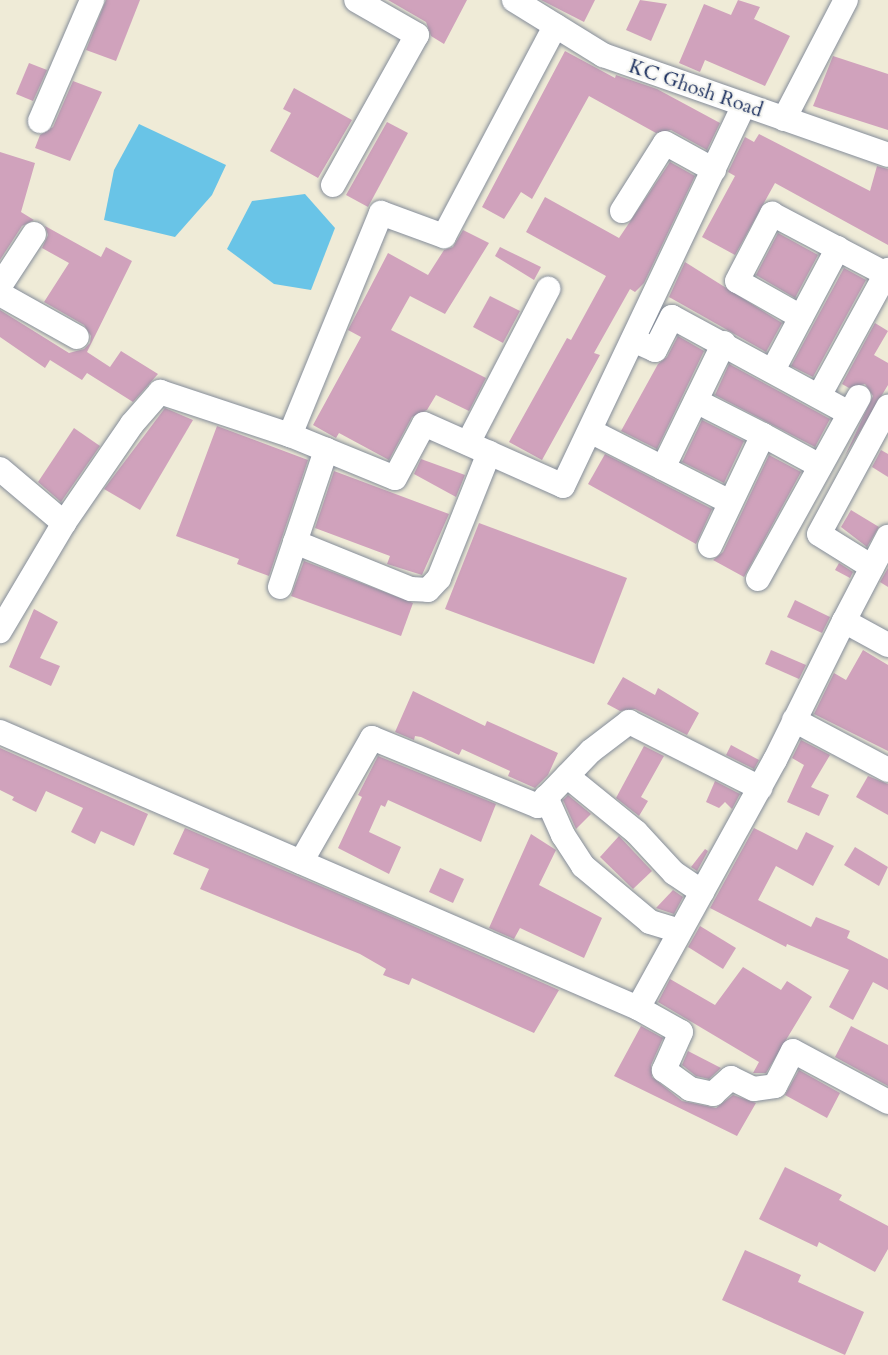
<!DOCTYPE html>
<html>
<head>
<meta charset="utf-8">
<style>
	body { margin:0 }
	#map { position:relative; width:888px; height:1355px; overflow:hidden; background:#efebd7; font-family:Cardo,serif }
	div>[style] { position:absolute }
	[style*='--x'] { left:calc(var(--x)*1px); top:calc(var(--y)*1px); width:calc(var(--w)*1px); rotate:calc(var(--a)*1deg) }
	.water>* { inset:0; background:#69c4e7 }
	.building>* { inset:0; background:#d0a2bc }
	.roads { filter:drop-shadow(0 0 2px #858d9a) drop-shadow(0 0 2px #858d9a) }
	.minor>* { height:24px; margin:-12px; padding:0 12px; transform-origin:12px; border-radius:12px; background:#fff }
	span { translate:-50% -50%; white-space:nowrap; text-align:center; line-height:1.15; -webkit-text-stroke:4.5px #f6f6f2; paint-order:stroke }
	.street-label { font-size:20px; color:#1b2f5e }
</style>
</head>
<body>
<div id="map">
	<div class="water">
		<i style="clip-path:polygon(139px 124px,226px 165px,212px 195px,175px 237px,104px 220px,114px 170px)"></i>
		<i style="clip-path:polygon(305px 194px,335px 228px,311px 290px,274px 284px,227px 249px,252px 201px)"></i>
	</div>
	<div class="building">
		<i style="clip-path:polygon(106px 0,140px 0,116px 61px,86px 50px)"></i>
		<i style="clip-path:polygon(388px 0,467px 0,444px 44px,431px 36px,426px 22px)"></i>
		<i style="clip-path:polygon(541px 0,595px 0,584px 22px)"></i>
		<i style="clip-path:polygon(640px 0,667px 4px,651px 41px,626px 30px)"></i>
		<i style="clip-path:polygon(738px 0,760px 7px,754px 19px,790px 36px,765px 86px,705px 60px,700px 72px,679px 63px,704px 4px,731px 15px)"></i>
		<i style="clip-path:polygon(565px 51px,615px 78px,616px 75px,657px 89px,720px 123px,707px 150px,671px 130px,656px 133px,589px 96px,532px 199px,521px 192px,504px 219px,482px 207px)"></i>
		<i style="clip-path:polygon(833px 56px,888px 74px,888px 130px,813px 106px)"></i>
		<i style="clip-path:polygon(29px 63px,47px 70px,33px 101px,16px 94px)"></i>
		<i style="clip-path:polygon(73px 81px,102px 92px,70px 161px,35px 148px,40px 135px,53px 127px)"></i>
		<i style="clip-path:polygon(294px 88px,352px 120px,318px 178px,270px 151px,291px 113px,283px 109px)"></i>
		<i style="clip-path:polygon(387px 122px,408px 133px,368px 207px,346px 195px)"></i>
		<i style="clip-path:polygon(759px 134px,870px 191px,877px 166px,888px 169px,888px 245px,775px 183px,735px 255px,702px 237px,735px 176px,728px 172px,745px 137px,754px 142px)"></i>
		<i style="clip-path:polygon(0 152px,35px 163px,21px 212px,34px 220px,22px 226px,0 260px)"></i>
		<i style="clip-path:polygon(670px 162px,695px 176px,644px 283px,635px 292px,630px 289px,594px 353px,600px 355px,542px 460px,509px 442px,567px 338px,571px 340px,606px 276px,526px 232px,545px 197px,619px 238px)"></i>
		<i style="clip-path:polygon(45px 226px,101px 257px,106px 247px,132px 261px,87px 352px,110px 367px,121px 351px,158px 374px,133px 402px,87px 373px,82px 380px,50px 360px,45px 368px,0 337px,0 310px,69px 353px,84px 349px,90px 343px,91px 336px,84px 325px,44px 302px,69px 263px,42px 248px,48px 235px)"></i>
		<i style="clip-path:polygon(463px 230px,489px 243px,445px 314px,410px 296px,391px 330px,486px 378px,469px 411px,436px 395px,427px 410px,412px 417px,389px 460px,339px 433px,336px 438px,313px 425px,361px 337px,348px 330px,388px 253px,428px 275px,444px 250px,453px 247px)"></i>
		<i style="clip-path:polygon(778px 233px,818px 255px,795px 298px,756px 275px)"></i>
		<i style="clip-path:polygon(500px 247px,541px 267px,534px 280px,495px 256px)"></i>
		<i style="clip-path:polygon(685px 262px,782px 323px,766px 352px,669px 297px)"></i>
		<i style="clip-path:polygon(844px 268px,866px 280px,813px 377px,791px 366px)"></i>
		<i style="clip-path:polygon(490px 296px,520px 311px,503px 343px,473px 327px)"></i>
		<i style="clip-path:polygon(875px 323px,888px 331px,874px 355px,888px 363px,888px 385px,845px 456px,873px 396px,865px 384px,849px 388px,842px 384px)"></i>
		<i style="clip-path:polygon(678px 336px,704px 351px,657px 449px,621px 431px,658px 364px,667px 357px)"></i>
		<i style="clip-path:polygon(729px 364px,830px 419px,815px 447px,715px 395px)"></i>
		<i style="clip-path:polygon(165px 408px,193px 420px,140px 510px,104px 489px)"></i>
		<i style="clip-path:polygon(702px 420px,744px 441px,724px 483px,682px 462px)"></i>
		<i style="clip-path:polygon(217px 426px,308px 460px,269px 576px,237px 564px,239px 559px,176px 536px)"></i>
		<i style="clip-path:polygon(74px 428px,100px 446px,61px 502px,38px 482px)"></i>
		<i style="clip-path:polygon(881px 450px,888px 454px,888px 477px,872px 467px)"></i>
		<i style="clip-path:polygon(605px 454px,712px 509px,696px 544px,588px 484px)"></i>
		<i style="clip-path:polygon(769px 455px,801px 472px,744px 577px,713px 560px,723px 552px)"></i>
		<i style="clip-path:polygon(421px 459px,465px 475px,456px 497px,414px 474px)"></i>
		<i style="clip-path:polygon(334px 471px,449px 514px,422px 575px,387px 564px,390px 556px,315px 528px)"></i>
		<i style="clip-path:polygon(851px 510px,879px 527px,867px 547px,841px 527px)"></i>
		<i style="clip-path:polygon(479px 523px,627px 578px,594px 664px,445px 609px)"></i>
		<i style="clip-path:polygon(304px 561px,413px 603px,401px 636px,291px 596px)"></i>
		<i style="clip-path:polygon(839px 563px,853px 572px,850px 578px,835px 570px)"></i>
		<i style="clip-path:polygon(888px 568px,888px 587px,880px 582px)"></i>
		<i style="clip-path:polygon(795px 600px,830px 617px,822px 633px,787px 617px)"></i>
		<i style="clip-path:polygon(34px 609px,58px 622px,40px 658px,60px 666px,51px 686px,9px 667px)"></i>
		<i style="clip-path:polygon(771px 650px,806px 665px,799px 679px,765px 664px)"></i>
		<i style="clip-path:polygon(863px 650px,888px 665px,888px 751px,814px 714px,834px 673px,846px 680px)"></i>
		<i style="clip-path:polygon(623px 677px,655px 695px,658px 688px,699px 713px,687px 735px,635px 709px,620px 711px,607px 704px)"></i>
		<i style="clip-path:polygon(413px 691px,485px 726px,487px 721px,558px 753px,548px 775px,535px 788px,508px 776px,510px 771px,462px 749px,459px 755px,421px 737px,415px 736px,414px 740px,395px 732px)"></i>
		<i style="clip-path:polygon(801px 740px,830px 755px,811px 787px,829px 795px,819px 816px,787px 802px,804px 765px,792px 758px)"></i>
		<i style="clip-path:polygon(731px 745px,759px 760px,754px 769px,726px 755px)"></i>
		<i style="clip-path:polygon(644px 746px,664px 756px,641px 797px,648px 801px,639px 816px,616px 798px)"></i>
		<i style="clip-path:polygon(0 748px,148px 814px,134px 846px,101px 831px,95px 844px,71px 832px,83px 808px,46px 791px,36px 812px,12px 800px,14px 797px,0 790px)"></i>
		<i style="clip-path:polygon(378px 756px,496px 804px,481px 842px,388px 800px,385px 807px,381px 805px,369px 832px,401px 847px,389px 874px,338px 848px,362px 797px,358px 795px)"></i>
		<i style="clip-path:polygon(868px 776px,888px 784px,888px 815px,856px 797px)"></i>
		<i style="clip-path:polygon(715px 781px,740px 794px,732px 809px,725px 802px,719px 808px,706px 802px)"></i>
		<i style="clip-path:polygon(568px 795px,591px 814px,576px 829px,563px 800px)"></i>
		<i style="clip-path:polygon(185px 828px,379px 911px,559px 990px,534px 1033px,412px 978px,409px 985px,383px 975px,386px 969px,360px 954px,200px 889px,209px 869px,173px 854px)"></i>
		<i style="clip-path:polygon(754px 828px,797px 850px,806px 832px,834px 846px,813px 886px,776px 866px,758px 900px,811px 927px,816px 917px,850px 931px,847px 938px,888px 959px,888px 990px,873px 982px,853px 1020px,829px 1007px,849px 970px,787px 944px,786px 947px,710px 908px)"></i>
		<i style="clip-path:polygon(531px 834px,556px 850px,539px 885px,602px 918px,584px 958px,520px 928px,514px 939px,489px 928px)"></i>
		<i style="clip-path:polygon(619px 836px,652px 871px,633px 889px,600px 857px)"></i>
		<i style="clip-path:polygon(855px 847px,888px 867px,879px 886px,844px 865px)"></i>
		<i style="clip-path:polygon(705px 849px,708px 851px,697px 871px,691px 867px)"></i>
		<i style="clip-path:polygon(440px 868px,464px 879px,453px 903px,429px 892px)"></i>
		<i style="clip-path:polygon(673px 890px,683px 897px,674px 914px,656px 908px)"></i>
		<i style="clip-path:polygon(700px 926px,736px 948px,723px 969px,688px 947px)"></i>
		<i style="clip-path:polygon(743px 967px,781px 990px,787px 981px,812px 997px,766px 1073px,753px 1073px,759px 1062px,658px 1002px,670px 979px,715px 1005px)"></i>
		<i style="clip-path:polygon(641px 1026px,663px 1038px,651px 1065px,652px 1077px,682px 1101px,716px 1108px,733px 1095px,756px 1103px,737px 1136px,614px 1076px)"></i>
		<i style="clip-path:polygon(851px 1026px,888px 1045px,888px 1086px,835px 1057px)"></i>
		<i style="clip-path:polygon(688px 1051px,721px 1068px,709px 1079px,696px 1076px,682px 1065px)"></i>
		<i style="clip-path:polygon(799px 1070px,840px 1093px,827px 1118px,785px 1095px)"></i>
		<i style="clip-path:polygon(785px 1167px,842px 1195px,839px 1200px,888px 1226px,888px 1249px,875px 1272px,819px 1242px,817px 1247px,759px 1219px)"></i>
		<i style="clip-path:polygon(745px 1250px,801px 1275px,798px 1282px,864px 1312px,845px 1355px,722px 1300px)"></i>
	</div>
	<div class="roads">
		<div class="minor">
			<i style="--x:514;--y:0;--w:105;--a:31.7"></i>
			<i style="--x:603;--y:55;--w:302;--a:19.3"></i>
			<i style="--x:784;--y:119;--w:134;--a:-62.5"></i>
			<i style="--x:40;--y:121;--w:132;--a:-66.7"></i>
			<i style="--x:333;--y:185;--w:172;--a:-60.8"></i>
			<i style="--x:417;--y:35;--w:70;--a:-150.2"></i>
			<i style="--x:622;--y:211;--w:80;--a:-57.7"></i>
			<i style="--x:665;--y:143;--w:56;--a:28.9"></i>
			<i style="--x:0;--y:286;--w:62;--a:-56.8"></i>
			<i style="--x:0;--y:294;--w:88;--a:29.2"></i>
			<i style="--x:801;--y:317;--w:73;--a:-150.6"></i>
			<i style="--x:737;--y:281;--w:76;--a:-62.4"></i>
			<i style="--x:772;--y:214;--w:129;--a:27.8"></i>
			<i style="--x:633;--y:340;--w:24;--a:24"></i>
			<i style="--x:655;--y:350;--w:37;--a:-63"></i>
			<i style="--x:672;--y:317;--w:201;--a:28.5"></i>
			<i style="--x:773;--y:370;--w:138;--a:-62"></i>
			<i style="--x:819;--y:396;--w:144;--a:-61.3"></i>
			<i style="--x:696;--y:401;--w:75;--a:26.9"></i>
			<i style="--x:590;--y:431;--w:157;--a:26.9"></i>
			<i style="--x:290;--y:435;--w:113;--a:22.3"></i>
			<i style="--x:395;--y:478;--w:61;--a:-61.8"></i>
			<i style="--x:424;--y:424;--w:152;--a:24"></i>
			<i style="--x:563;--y:486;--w:422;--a:-64.6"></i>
			<i style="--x:468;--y:443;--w:174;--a:-62.5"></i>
			<i style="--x:663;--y:468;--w:139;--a:-64"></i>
			<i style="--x:0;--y:469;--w:84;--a:40.2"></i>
			<i style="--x:64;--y:523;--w:126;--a:120.7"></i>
			<i style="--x:64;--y:523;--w:120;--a:-55.5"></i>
			<i style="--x:132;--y:424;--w:43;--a:-48.8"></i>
			<i style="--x:160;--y:392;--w:137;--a:18.3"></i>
			<i style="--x:290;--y:435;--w:240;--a:-67.7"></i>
			<i style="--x:381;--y:213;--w:67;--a:20.1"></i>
			<i style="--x:444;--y:236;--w:238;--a:-62.1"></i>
			<i style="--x:295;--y:542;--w:125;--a:22.1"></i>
			<i style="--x:411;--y:589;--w:17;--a:3"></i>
			<i style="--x:428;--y:590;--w:16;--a:-47"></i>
			<i style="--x:439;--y:578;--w:135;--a:-68.2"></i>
			<i style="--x:710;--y:546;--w:123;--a:-64.5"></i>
			<i style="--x:763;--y:435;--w:65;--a:28.5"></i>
			<i style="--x:872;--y:567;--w:62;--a:-148.1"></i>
			<i style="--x:819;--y:534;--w:145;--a:-61.5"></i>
			<i style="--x:758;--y:579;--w:208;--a:-61"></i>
			<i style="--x:280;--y:587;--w:145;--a:-71.4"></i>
			<i style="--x:844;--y:621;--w:95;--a:-62.4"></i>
			<i style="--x:794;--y:720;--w:106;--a:28"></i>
			<i style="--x:0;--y:732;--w:695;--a:23.39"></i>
			<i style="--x:638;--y:1008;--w:283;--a:-61.1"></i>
			<i style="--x:775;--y:760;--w:155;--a:-63.6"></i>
			<i style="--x:844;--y:621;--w:50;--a:28.6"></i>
			<i style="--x:567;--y:776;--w:89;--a:39.1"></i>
			<i style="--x:636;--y:832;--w:56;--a:47.2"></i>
			<i style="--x:674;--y:873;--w:34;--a:34"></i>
			<i style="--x:546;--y:797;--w:42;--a:65.9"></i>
			<i style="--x:563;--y:835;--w:37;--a:57"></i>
			<i style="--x:583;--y:866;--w:87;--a:39.9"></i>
			<i style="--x:650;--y:922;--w:31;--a:17"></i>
			<i style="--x:301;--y:862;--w:143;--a:-60.2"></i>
			<i style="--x:372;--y:738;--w:179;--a:22.3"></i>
			<i style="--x:538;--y:806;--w:76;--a:-46.1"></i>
			<i style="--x:591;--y:751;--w:48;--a:-37.3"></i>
			<i style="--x:629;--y:722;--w:147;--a:26.7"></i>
			<i style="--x:638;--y:1008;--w:49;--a:29.2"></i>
			<i style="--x:681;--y:1032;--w:42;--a:114.1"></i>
			<i style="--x:664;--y:1070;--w:32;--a:36"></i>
			<i style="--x:690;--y:1089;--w:24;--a:12"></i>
			<i style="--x:713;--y:1094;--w:24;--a:-42"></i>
			<i style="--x:731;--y:1078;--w:25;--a:26"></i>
			<i style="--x:754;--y:1089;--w:21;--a:-8"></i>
			<i style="--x:775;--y:1086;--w:39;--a:-63"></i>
			<i style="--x:793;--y:1051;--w:108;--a:28.2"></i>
		</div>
	</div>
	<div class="street-label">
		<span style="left:696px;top:88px;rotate:19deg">KC Ghosh Road</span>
	</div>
</div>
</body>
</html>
